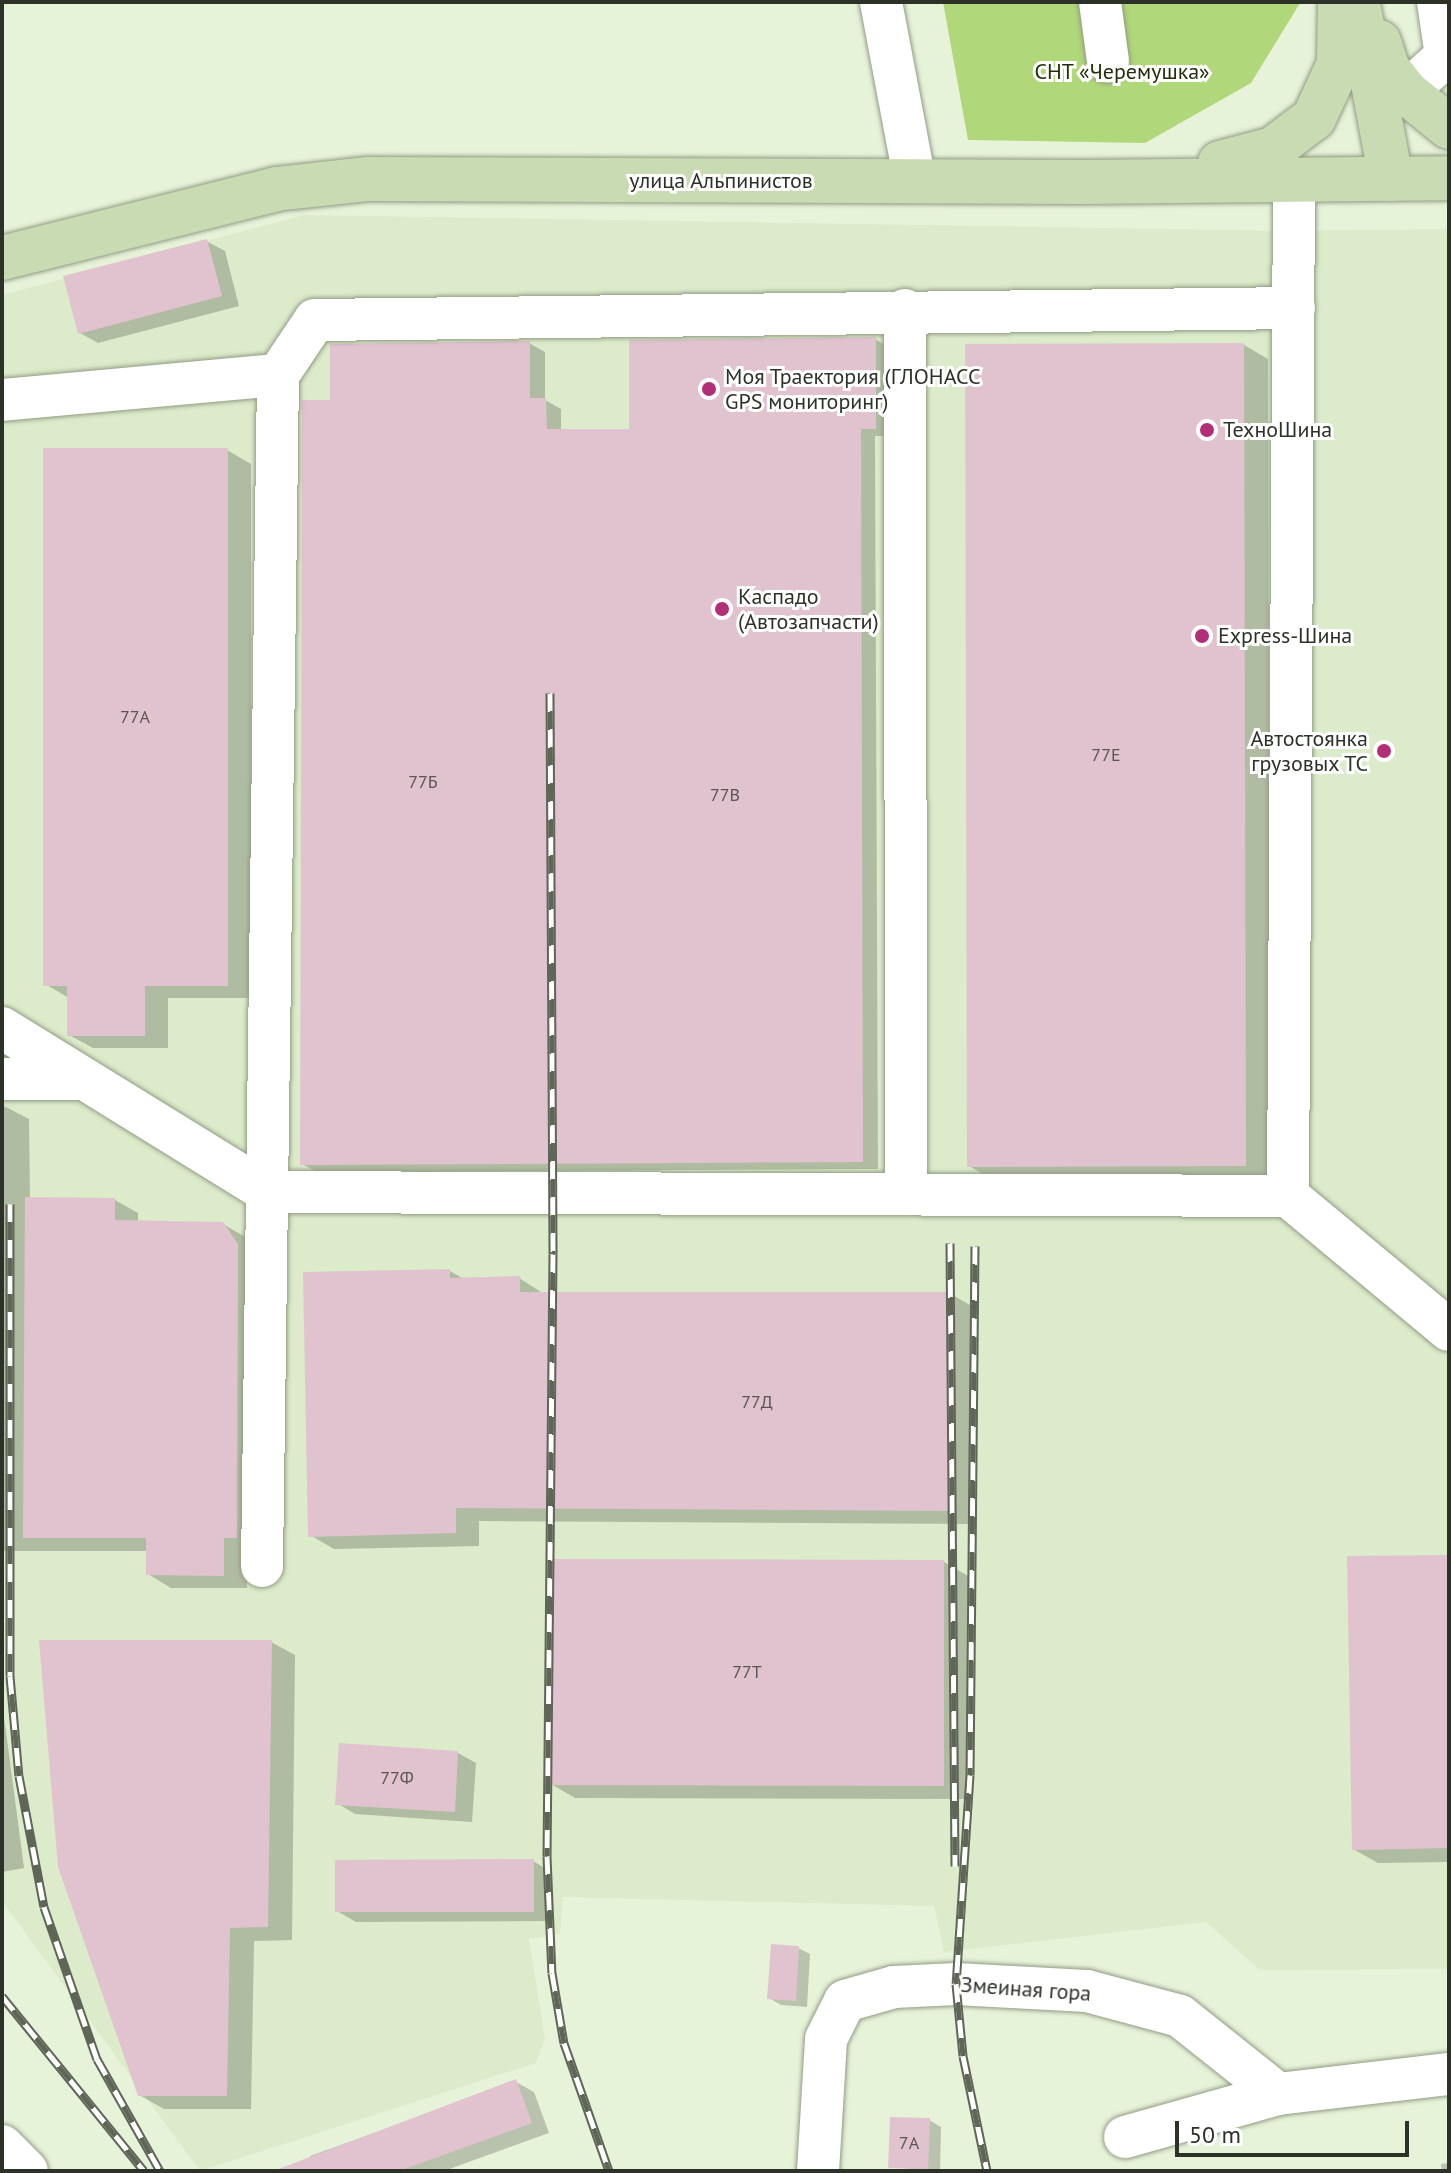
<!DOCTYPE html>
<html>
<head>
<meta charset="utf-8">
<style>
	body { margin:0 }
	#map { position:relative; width:1451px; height:2173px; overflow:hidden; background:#e7f3d9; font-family:"PT Sans",sans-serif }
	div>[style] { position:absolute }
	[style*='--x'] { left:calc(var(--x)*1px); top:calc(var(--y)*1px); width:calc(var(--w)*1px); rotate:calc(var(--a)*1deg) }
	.built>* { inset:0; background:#dcebca }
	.green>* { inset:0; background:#b0d779 }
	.shadow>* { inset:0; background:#0003 }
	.building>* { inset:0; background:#e1c3cf }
	.roads { filter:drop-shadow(0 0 2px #919c84) drop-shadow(0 0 2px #919c84) }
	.minor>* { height:42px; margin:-21px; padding:0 21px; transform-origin:21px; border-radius:21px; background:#fff }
	.major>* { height:44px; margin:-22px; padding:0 22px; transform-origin:22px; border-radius:22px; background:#c9dbb2 }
	.rail>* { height:9px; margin-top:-4.5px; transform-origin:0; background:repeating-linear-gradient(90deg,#fff 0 18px,#5f6658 0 36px); box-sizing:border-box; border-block:2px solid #5f6658 }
	.dots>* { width:22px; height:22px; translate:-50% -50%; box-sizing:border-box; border:4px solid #fff; border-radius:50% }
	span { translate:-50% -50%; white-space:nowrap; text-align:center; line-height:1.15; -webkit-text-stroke:6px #fff; paint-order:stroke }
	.number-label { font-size:18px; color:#5a5652 }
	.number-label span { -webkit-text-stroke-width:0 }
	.park-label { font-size:22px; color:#223009 }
	.street-label { font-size:22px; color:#2d3228 }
	.poi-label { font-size:22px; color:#2d3228 }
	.left { translate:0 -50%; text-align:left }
	.right { translate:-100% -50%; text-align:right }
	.frame { position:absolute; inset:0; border:4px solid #2d3228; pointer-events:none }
	.scale { position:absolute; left:1175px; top:2121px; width:234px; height:36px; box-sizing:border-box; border:4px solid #2d3228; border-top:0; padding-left:10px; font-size:24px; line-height:28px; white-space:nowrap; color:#2d3228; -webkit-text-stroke:6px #fff; paint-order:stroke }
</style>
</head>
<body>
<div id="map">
	<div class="built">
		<i style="clip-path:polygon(304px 215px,1294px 231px,1449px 229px,1449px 1969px,1260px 1970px,1206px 1922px,944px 1952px,934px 1906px,563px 1897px,560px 1934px,529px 1939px,545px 2039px,536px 2063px,200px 2171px,2px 1901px,2px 295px)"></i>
	</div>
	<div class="green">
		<i style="clip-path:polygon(943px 2px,1300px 2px,1300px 3px,1251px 83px,1145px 143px,968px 140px)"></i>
	</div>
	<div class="shadow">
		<i style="clip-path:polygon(206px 241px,225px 251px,239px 306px,98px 343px,80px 333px)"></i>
		<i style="clip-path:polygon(875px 339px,890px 348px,891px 436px,875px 436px,878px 1169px,317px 1172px,302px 1164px,332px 402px,529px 343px,545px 352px,545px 400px,561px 409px,561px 431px,631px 431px)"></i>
		<i style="clip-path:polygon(1244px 345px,1268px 359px,1270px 1179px,993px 1180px,969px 1166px)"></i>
		<i style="clip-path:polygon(227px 450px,251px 464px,251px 998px,168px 998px,168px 1048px,93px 1048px,69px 1035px,69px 998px,45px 984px)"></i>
		<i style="clip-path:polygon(2px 1105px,29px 1119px,30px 1199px,115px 1200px,138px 1213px,138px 1222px,223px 1224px,247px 1238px,247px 1588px,171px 1588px,148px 1574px,148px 1551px,2px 1551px)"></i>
		<i style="clip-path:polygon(450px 1271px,464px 1279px,519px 1278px,544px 1294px,951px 1294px,975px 1308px,975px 1524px,479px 1521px,479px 1546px,334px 1549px,310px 1535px)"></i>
		<i style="clip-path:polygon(1449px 1557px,1449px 1862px,1378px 1863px,1353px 1849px)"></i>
		<i style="clip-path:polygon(944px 1562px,968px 1576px,967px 1799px,575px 1798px,551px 1784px)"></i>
		<i style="clip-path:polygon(271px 1642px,295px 1655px,292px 1940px,254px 1941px,251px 2109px,164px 2109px,139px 2095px)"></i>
		<i style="clip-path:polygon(2px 1701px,24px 1868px,2px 1872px)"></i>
		<i style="clip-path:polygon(458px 1753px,476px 1763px,472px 1822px,355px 1814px,337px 1803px)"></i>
		<i style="clip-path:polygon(533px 1861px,551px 1872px,552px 1921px,356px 1922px,337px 1911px)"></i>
		<i style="clip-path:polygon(798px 1948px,810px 1954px,807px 2007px,781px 2005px,769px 1998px)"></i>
		<i style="clip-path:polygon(516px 2082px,534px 2092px,549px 2133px,444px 2171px,316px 2171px,310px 2156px)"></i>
		<i style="clip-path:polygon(929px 2120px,941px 2127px,940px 2171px,890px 2167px)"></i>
		<i style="clip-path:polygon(1449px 2163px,1449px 2171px,1442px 2171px,1441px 2164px)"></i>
	</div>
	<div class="building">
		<i style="clip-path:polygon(207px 239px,222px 296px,78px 334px,63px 276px)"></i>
		<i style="clip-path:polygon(876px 337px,876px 429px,861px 429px,863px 1162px,300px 1165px,302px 400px,330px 400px,330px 344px,530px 341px,530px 398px,546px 398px,547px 429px,629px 429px,629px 340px)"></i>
		<i style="clip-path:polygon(1244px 343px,1246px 1166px,967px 1167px,965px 344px)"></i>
		<i style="clip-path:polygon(43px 448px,228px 448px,228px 986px,145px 986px,145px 1036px,67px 1036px,67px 986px,43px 986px)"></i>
		<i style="clip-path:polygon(25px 1197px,115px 1198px,115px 1220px,223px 1222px,238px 1244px,237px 1538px,224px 1538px,224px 1576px,146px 1575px,146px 1538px,23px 1538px)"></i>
		<i style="clip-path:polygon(450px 1269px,450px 1278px,520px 1276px,520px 1292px,951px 1292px,951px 1511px,456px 1508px,456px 1533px,308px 1537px,303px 1272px)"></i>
		<i style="clip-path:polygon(1449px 1555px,1449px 1848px,1352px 1850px,1347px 1556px)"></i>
		<i style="clip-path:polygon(550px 1559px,944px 1560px,944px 1786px,549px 1785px)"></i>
		<i style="clip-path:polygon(39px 1640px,272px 1640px,268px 1927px,230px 1928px,227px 2096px,138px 2096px,58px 1867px)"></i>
		<i style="clip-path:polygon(339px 1743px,458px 1751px,455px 1812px,335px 1805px)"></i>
		<i style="clip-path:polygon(534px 1859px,534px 1912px,335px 1912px,335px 1860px)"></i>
		<i style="clip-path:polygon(771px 1944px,799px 1946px,796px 2001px,767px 1999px)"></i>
		<i style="clip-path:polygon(516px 2079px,532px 2123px,399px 2171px,273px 2171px)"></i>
		<i style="clip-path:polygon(890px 2117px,930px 2118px,928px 2169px,888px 2168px)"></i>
	</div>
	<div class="roads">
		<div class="minor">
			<i style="--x:881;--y:2;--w:183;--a:79.3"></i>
			<i style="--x:1100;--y:2;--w:60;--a:82.3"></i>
			<i style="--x:1406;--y:92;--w:54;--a:-42"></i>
			<i style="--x:1446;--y:56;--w:55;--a:-98.4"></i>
			<i style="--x:905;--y:310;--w:884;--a:89.94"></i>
			<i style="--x:2;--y:400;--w:277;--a:-5.2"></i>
			<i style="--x:278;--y:375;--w:66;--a:-56.1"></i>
			<i style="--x:315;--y:320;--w:979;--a:-0.7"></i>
			<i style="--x:2;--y:1028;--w:312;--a:31.7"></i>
			<i style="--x:268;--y:1192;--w:1020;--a:0.22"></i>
			<i style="--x:1288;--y:1196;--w:209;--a:39.8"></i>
			<i style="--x:2;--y:1079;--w:81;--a:0"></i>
			<i style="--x:1288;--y:1196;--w:1017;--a:-89.66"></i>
			<i style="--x:262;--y:1566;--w:1191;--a:-89.23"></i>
			<i style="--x:1125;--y:2137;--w:159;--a:-15.7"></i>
			<i style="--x:2;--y:2146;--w:35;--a:45"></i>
			<i style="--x:818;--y:2171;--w:132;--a:-86.5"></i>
			<i style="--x:826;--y:2039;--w:42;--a:-63.4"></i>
			<i style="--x:845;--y:2001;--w:51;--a:-15.9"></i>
			<i style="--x:894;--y:1987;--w:62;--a:-2.8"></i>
			<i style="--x:956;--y:1984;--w:131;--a:3.1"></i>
			<i style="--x:1087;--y:1991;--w:96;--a:15"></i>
			<i style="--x:1180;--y:2016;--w:125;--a:38.5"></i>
			<i style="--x:1278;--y:2094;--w:172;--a:-6.7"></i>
		</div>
		<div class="major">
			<i style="--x:1358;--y:4;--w:178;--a:79.3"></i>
			<i style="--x:1379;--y:42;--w:28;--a:72"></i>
			<i style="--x:1388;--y:69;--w:29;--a:52"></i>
			<i style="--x:1406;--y:92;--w:55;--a:39.1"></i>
			<i style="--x:1220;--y:163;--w:55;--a:-14.8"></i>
			<i style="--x:1273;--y:149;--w:51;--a:-37.1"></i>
			<i style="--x:1314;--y:118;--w:60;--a:-65.2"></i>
			<i style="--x:1339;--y:64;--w:62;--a:-89.1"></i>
			<i style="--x:2;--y:258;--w:283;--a:-14.1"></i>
			<i style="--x:276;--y:189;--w:93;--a:-6.2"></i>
			<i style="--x:368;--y:179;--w:716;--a:0.24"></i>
			<i style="--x:1084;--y:182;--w:365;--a:-0.6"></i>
		</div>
	</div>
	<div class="rail">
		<i style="--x:550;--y:693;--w:561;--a:89.69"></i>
		<i style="--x:553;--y:1254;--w:602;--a:90.57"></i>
		<i style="--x:547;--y:1856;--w:117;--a:87.6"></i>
		<i style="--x:552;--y:1973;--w:71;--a:80.3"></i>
		<i style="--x:564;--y:2043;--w:136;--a:70.6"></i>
		<i style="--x:10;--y:1204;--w:472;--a:90"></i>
		<i style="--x:10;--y:1676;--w:100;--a:84.9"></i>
		<i style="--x:19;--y:1776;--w:133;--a:79.2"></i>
		<i style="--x:44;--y:1907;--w:161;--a:70.8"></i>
		<i style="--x:97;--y:2059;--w:129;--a:60.6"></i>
		<i style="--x:950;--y:1243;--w:623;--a:89.54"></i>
		<i style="--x:975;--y:1246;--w:529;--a:90.54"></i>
		<i style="--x:970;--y:1775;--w:209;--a:93.8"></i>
		<i style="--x:956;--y:1984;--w:72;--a:84.4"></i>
		<i style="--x:963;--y:2056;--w:117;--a:78.2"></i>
		<i style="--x:2;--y:1996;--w:225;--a:50.9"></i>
	</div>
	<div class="dots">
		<i style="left:709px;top:389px;background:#b22e76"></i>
		<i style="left:1207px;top:430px;background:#b22e76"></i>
		<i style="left:722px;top:609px;background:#b22e76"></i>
		<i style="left:1202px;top:636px;background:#b22e76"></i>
		<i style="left:1384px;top:751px;background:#b22e76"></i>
	</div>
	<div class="number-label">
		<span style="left:135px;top:717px">77А</span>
		<span style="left:1106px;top:755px">77Е</span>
		<span style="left:423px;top:782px">77Б</span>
		<span style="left:725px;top:795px">77В</span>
		<span style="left:757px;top:1402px">77Д</span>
		<span style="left:747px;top:1672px">77Т</span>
		<span style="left:397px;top:1778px">77Ф</span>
		<span style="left:909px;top:2143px">7А</span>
	</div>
	<div class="park-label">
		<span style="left:1122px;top:72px">СНТ «Черемушка»</span>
	</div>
	<div class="street-label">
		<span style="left:721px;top:181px">улица Альпинистов</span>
		<span style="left:1026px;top:1989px;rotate:4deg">Змеиная гора</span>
	</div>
	<div class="poi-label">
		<span class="left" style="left:725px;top:389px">Моя Траектория (ГЛОНАСС<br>GPS мониторинг)</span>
		<span class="left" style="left:1223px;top:430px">ТехноШина</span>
		<span class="left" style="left:738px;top:609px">Каспадо<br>(Автозапчасти)</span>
		<span class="left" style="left:1218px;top:636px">Express-Шина</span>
		<span class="right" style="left:1368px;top:751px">Автостоянка<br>грузовых ТС</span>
	</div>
	<div class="frame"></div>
	<div class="scale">50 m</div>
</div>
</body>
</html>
